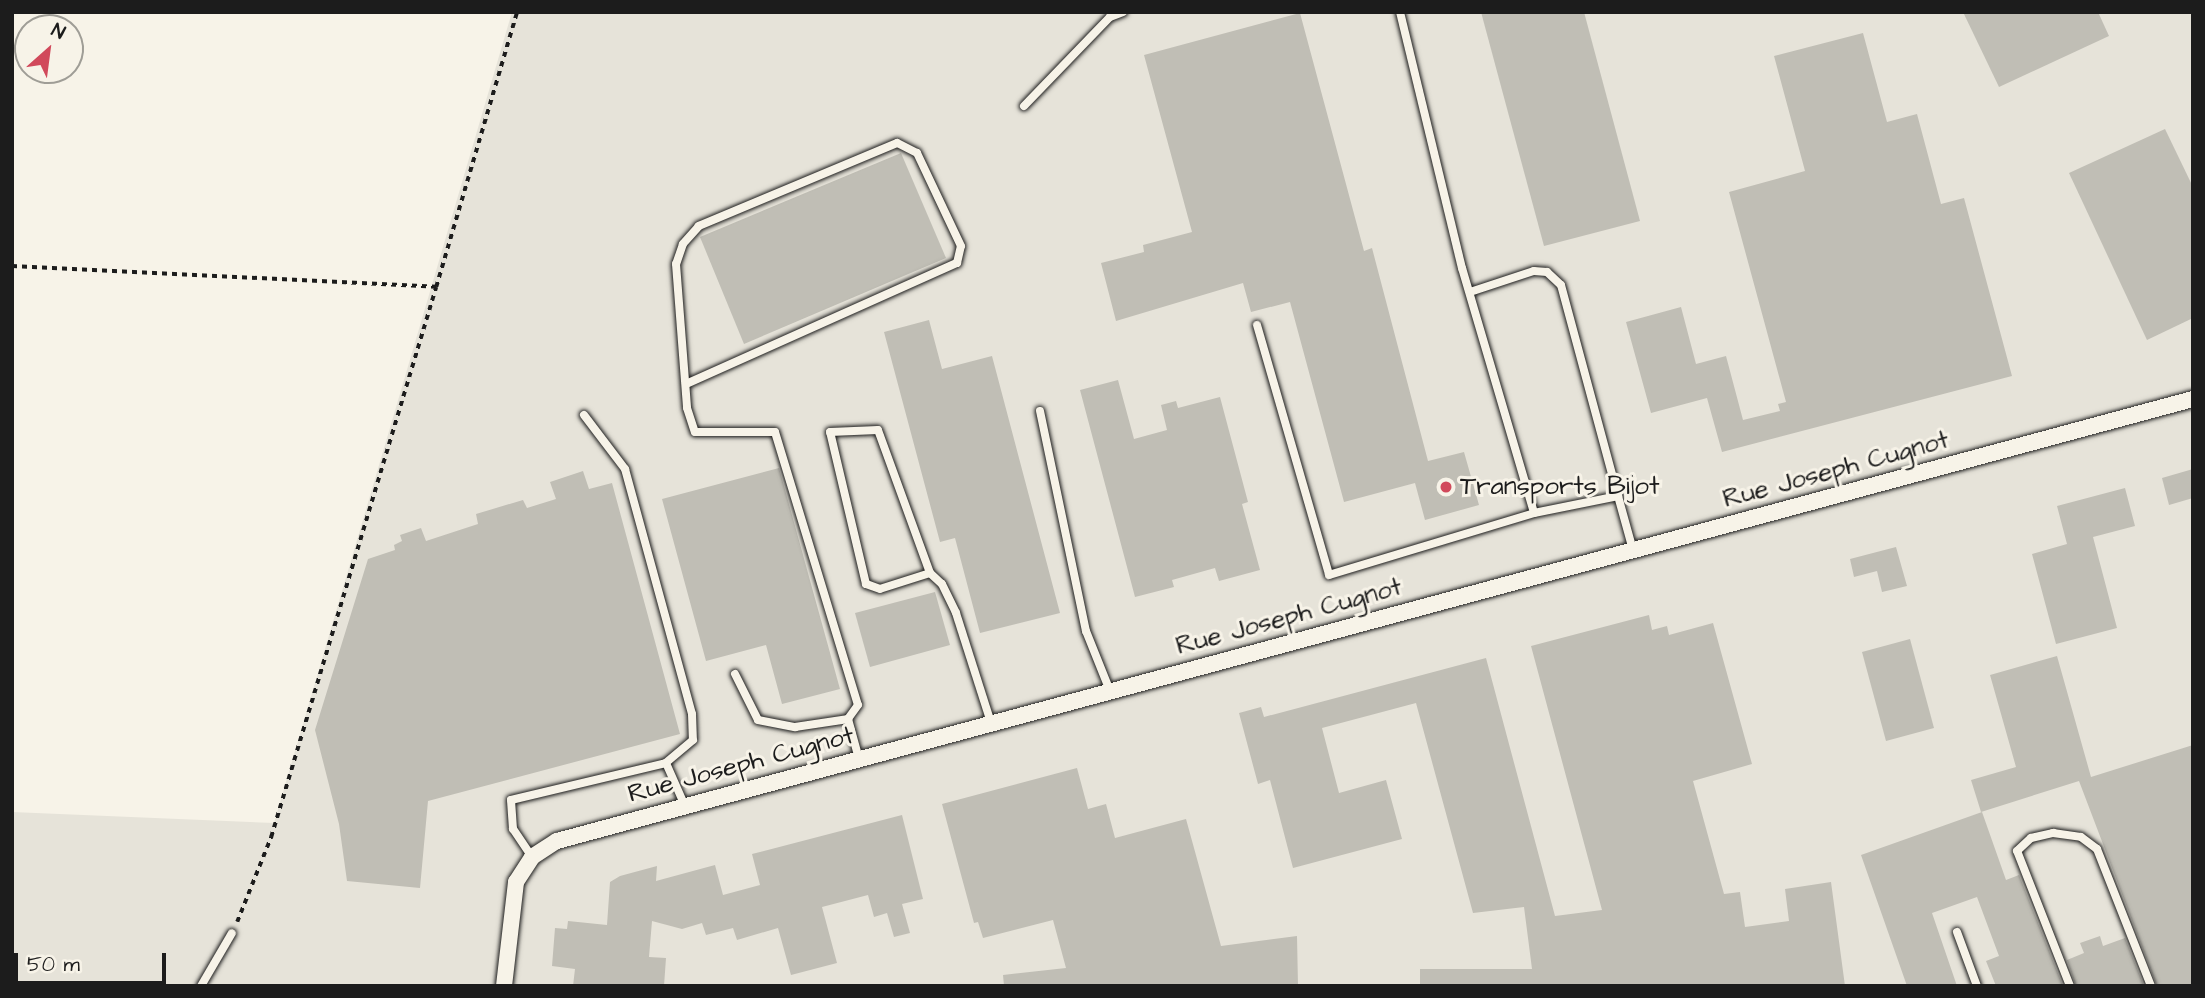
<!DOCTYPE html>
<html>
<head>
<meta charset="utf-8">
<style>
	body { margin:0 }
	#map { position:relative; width:2205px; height:998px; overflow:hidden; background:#f7f3e8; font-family:"Architects Daughter",sans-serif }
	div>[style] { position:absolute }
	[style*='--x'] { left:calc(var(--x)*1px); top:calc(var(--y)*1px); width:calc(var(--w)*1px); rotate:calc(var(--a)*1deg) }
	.built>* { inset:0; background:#e6e3d9 }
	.building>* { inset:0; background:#c0beb5 }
	.path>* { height:3.5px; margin-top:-1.75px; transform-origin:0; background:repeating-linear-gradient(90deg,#1c1c1c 0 5px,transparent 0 10px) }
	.roads { filter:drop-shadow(0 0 2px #1c1c1c) drop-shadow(0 0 2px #1c1c1c) }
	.lane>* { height:8px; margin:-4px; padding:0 4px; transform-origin:4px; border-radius:4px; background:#f7f3e8 }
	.street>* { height:16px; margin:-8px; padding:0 8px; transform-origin:8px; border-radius:8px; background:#f7f3e8 }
	.dots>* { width:19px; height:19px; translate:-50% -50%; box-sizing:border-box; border:4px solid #f7f3e8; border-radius:50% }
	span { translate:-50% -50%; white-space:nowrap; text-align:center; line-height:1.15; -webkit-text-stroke:6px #f7f3e8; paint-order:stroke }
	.street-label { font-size:26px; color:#1c1c1c }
	.poi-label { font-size:26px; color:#1c1c1c }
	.left { translate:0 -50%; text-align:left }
	.frame { position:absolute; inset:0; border:14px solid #1c1c1c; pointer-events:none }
	.north { position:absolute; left:14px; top:14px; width:70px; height:70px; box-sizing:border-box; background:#f7f3e8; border:2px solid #9f9d96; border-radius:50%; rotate:28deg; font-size:19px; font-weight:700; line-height:28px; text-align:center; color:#1c1c1c }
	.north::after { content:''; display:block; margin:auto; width:24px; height:32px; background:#d1495b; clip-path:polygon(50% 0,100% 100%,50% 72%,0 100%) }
	.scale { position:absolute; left:14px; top:953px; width:152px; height:32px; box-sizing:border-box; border:4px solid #1c1c1c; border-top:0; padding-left:9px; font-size:21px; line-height:24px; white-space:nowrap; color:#1c1c1c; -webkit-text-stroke:5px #f7f3e8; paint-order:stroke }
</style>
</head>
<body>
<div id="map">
	<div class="built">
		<i style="clip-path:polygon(512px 12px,2193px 12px,2193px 986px,12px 986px,12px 812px,274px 823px)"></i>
	</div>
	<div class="building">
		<i style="clip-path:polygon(1481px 12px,1584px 12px,1640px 221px,1544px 246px)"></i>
		<i style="clip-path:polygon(1963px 12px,2098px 12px,2109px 36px,1999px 87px)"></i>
		<i style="clip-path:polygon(1300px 13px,1364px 251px,1372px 248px,1428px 461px,1464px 452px,1479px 505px,1425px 520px,1415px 483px,1344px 502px,1290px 302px,1251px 312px,1243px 283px,1116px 321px,1101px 263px,1144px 252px,1143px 245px,1192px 232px,1144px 55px)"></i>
		<i style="clip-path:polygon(1863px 33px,1887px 122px,1917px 114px,1941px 204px,1964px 198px,2012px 376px,1722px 452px,1707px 398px,1651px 413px,1626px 322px,1681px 307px,1696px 364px,1726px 356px,1743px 420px,1780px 411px,1778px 404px,1786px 402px,1729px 192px,1805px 171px,1774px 56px)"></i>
		<i style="clip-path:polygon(2165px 129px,2193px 187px,2193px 318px,2147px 340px,2069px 173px)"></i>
		<i style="clip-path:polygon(901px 153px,946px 258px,744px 344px,700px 237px)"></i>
		<i style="clip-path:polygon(929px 320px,942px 369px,992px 356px,1060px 613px,980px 633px,955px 538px,940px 542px,884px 332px)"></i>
		<i style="clip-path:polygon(1118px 380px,1134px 439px,1167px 430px,1161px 405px,1176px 401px,1178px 408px,1220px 397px,1248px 502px,1242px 504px,1260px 570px,1219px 581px,1215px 568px,1172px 580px,1174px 587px,1135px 597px,1080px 390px)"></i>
		<i style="clip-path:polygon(779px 468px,840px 689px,782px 704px,766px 645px,706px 661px,662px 499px)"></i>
		<i style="clip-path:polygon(2193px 469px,2193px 498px,2169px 505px,2162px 478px)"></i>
		<i style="clip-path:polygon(583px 471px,589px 489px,612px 483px,680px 734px,428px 801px,420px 888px,347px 881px,339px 824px,315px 730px,368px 559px,395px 550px,394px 545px,402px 541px,400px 535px,421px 528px,426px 541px,478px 524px,476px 514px,523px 500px,527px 508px,556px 499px,550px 482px)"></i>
		<i style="clip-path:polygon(2125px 488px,2135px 526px,2093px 537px,2117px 628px,2056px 644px,2032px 554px,2067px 544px,2057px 506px)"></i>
		<i style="clip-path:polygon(1896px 547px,1907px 586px,1882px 592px,1877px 571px,1854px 577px,1850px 559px)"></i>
		<i style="clip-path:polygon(935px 592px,950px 645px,870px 667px,855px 613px)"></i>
		<i style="clip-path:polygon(1649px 615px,1652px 630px,1667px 626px,1669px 635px,1713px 623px,1752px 764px,1693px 781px,1724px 894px,1740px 892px,1745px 927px,1789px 921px,1785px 889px,1831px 882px,1845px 986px,1420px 986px,1420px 969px,1532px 969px,1524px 907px,1473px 913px,1416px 703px,1322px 728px,1339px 793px,1386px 780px,1402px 839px,1293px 868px,1270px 780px,1258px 784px,1239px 713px,1261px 707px,1264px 717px,1486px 658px,1555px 916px,1602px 910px,1531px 646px)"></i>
		<i style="clip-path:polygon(1910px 639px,1934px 728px,1886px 741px,1862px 652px)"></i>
		<i style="clip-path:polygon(2057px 656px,2091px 777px,2193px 745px,2193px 986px,2157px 986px,2079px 781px,1981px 812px,1971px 780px,2016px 767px,1990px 675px)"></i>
		<i style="clip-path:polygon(1077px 768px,1088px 809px,1106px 804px,1115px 838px,1186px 819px,1221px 946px,1297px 936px,1298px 986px,1004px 986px,1003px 975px,1066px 968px,1053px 920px,983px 938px,978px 922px,974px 923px,942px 804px)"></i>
		<i style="clip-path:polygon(1982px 812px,2006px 880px,2019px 875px,2063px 986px,1996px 986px,1986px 961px,1999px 956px,1977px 897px,1932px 913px,1957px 986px,1907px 986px,1861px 855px)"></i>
		<i style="clip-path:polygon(902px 815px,923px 899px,902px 904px,910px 933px,894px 937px,887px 913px,874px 917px,868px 895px,822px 907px,837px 963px,791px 975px,778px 928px,737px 940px,733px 928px,706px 935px,702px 923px,682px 929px,652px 921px,649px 957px,666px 958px,664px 986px,573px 986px,575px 969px,552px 966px,555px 928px,567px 929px,568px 921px,607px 925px,610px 882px,620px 876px,657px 866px,656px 881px,715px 865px,723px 895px,760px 885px,752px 854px)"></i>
		<i style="clip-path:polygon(2100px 936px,2103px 946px,2125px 938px,2144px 986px,2076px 986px,2067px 960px,2084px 953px,2080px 943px)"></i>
	</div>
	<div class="path">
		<i style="--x:12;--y:266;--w:425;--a:2.8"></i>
		<i style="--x:436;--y:287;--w:287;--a:-73.6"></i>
		<i style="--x:237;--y:922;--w:92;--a:-68.2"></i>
		<i style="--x:271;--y:837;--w:574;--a:-73.3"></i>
	</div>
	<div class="roads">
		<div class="lane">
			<i style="--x:1400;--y:12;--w:263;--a:76.4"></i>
			<i style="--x:1462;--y:268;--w:255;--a:73.6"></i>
			<i style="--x:1534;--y:513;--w:86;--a:-11.4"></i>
			<i style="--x:1618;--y:496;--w:56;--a:74.5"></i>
			<i style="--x:1024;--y:106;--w:124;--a:-46"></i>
			<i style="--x:1110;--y:17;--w:14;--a:-21"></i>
			<i style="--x:1470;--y:292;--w:67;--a:-18.2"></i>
			<i style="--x:1534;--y:271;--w:13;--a:4"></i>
			<i style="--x:1547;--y:272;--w:19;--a:43"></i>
			<i style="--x:1561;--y:285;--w:219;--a:74.9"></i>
			<i style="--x:1257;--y:325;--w:260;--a:73.9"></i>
			<i style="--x:1329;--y:575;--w:214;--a:-16.8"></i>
			<i style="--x:686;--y:384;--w:297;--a:-24.1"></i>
			<i style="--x:957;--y:263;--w:17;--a:-77"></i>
			<i style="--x:961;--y:246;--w:103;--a:-115.3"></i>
			<i style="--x:917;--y:153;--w:22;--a:-153"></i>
			<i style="--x:897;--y:143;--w:215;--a:157.3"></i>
			<i style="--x:699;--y:226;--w:24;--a:132"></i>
			<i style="--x:683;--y:244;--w:21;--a:109"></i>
			<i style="--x:676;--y:264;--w:144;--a:85.6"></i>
			<i style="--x:687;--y:408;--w:25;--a:72"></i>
			<i style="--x:695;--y:432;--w:80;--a:0"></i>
			<i style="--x:775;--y:432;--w:285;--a:73.1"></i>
			<i style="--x:858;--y:705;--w:17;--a:126"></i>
			<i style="--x:848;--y:719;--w:41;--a:74.6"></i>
			<i style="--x:1040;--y:411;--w:225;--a:78.2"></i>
			<i style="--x:1086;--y:631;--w:65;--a:68.2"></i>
			<i style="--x:584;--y:415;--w:68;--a:52.8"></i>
			<i style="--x:625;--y:469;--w:254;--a:74.7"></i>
			<i style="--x:692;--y:714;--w:26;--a:88"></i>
			<i style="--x:693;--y:740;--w:35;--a:140"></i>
			<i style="--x:878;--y:430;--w:152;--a:70"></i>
			<i style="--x:930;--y:573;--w:52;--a:162.3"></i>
			<i style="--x:880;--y:589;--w:15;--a:-160"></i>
			<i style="--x:866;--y:584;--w:156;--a:-103.3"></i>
			<i style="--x:830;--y:432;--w:48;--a:-2.4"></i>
			<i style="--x:930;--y:573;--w:16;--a:43"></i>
			<i style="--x:942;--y:584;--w:32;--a:64"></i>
			<i style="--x:956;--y:613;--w:115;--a:72.3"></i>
			<i style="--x:735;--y:674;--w:51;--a:63.4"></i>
			<i style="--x:758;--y:720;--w:38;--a:11"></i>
			<i style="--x:795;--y:727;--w:54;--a:-8.6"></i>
			<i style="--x:532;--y:857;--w:34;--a:-124"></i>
			<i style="--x:513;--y:829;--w:29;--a:-94"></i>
			<i style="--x:511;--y:800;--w:159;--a:-13.4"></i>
			<i style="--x:666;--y:763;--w:47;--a:66.2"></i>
			<i style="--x:1957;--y:932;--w:58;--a:69.7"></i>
			<i style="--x:201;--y:986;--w:61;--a:-59.7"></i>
			<i style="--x:2070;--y:986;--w:145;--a:-111.4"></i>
			<i style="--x:2017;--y:851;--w:19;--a:-43"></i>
			<i style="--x:2031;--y:838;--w:23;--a:-13"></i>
			<i style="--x:2053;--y:833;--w:28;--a:8"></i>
			<i style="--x:2081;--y:837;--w:20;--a:37"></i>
			<i style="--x:2097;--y:849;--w:147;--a:68.5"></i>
		</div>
		<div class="street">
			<i style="--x:504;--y:986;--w:105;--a:-83.4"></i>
			<i style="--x:516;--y:882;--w:30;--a:-57"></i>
			<i style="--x:532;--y:857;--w:30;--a:-33"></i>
			<i style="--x:557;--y:841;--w:1695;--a:-15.12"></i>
		</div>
	</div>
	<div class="dots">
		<i style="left:1446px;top:487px;background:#d1495b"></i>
	</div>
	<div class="street-label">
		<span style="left:1836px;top:470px;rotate:-15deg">Rue Joseph Cugnot</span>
		<span style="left:1289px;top:617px;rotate:-15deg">Rue Joseph Cugnot</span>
		<span style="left:741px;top:765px;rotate:-15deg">Rue Joseph Cugnot</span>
	</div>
	<div class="poi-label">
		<span class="left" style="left:1460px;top:487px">Transports Bijot</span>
	</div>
	<div class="frame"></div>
	<div class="north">N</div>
	<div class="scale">50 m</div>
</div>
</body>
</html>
